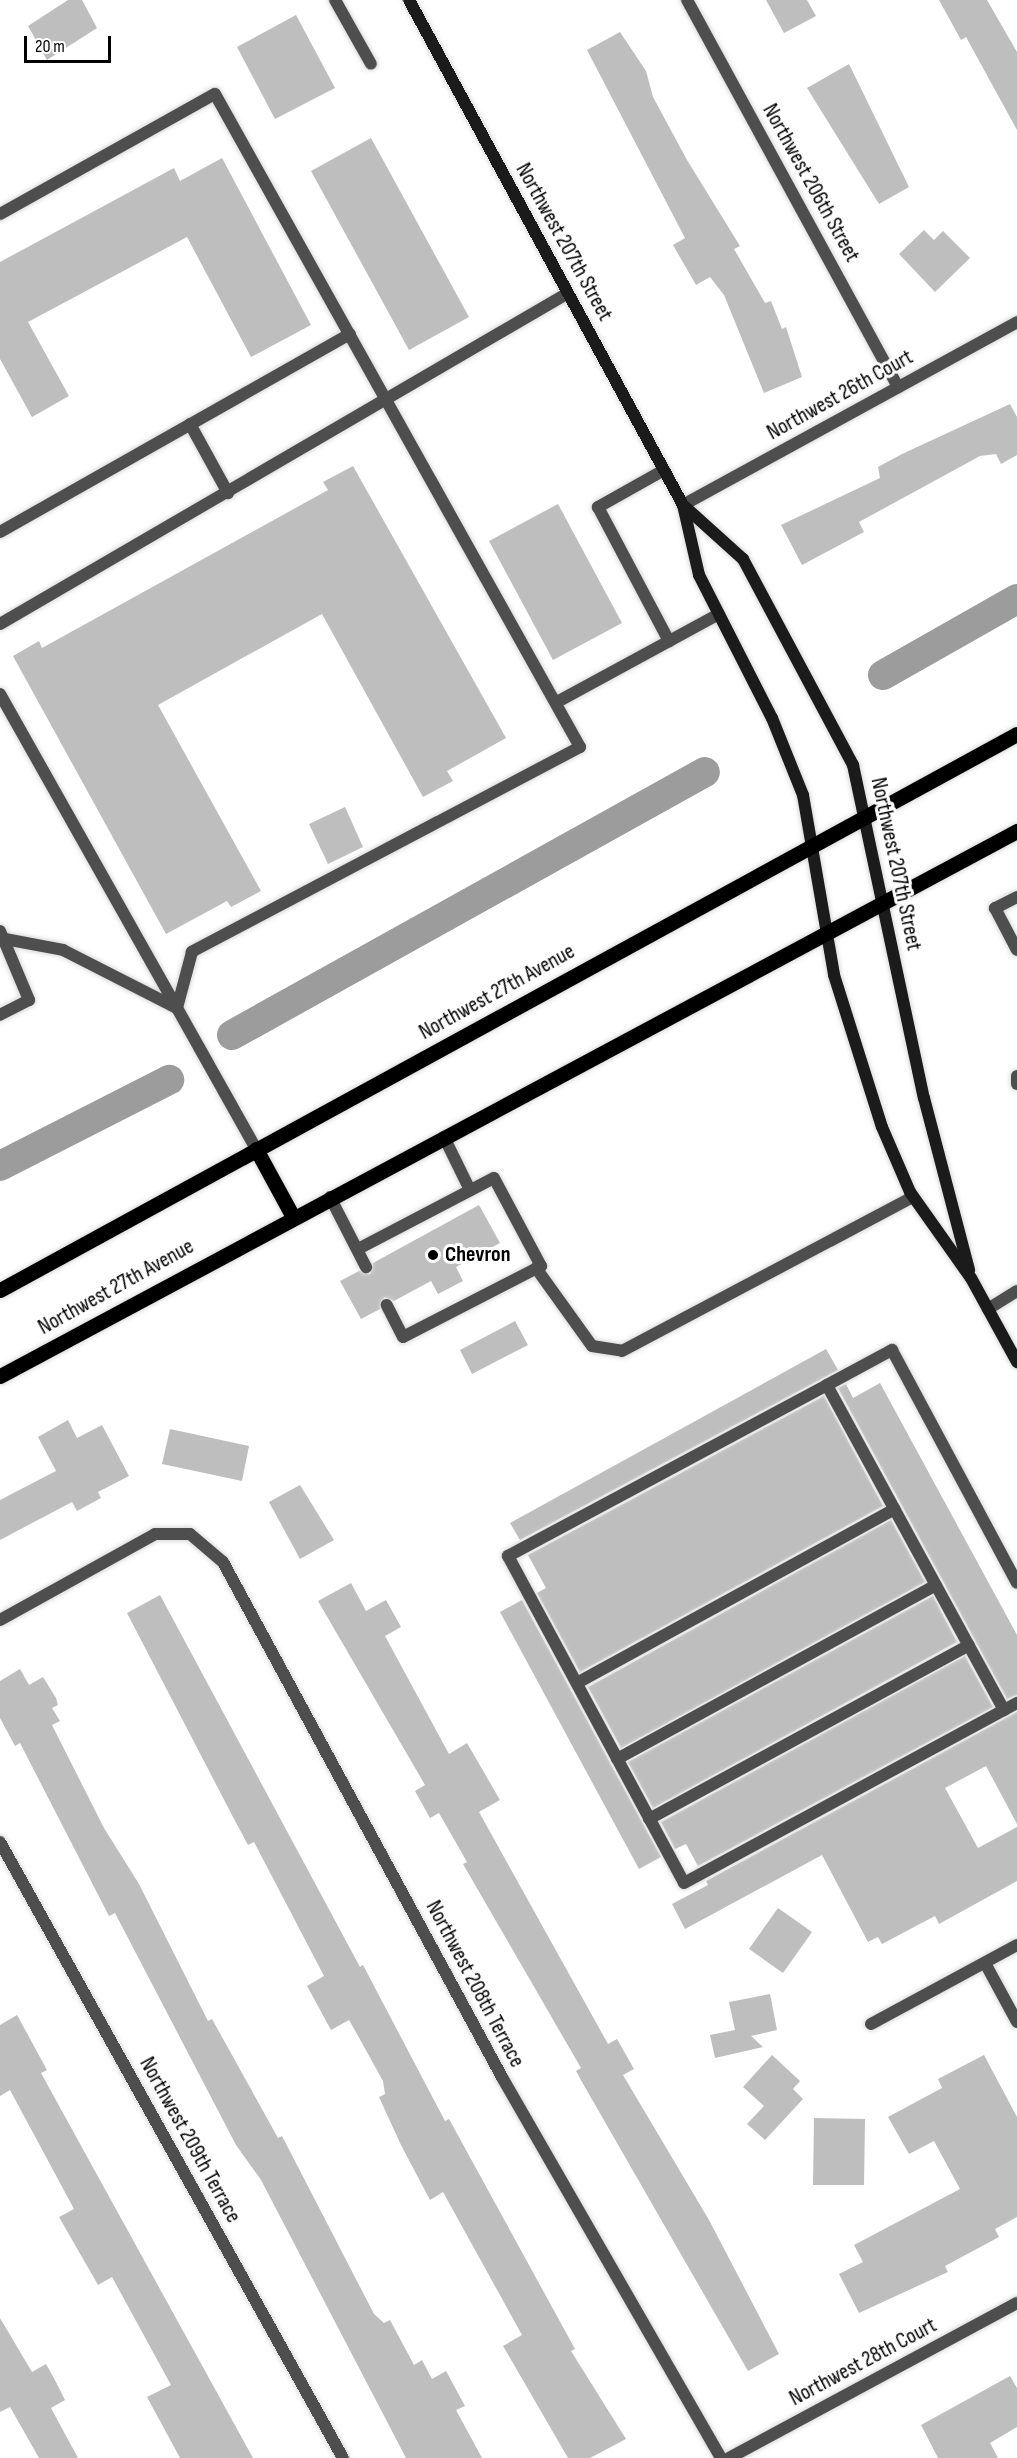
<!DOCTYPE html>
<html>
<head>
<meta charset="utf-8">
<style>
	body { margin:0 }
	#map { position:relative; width:1017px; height:2458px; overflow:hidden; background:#fff; font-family:"Sofia Sans Condensed",sans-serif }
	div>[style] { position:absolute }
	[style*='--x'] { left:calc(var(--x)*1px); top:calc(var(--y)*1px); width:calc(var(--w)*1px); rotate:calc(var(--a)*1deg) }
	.canal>* { height:30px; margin:-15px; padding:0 15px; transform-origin:15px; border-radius:15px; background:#9c9c9c }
	.building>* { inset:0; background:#bebebe }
	.roads { filter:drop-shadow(0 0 2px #dbdbdb) drop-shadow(0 0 2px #dbdbdb) }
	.lane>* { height:12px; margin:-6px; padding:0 6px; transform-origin:6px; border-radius:6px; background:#4e4e4e }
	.street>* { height:12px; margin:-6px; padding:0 6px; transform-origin:6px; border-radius:6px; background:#4e4e4e }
	.secondary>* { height:12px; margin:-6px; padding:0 6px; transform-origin:6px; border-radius:6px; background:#1b1b1b }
	.primary>* { height:15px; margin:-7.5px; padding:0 7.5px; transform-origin:7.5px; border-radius:7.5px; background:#000 }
	.dots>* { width:16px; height:16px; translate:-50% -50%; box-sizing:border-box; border:3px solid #fff; border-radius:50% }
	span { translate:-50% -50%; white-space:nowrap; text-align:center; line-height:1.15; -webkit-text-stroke:6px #fff; paint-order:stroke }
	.street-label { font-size:22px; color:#000 }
	.poi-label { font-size:22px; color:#000; font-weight:700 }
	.left { translate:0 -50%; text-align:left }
	.scale { position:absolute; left:24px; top:36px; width:87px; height:27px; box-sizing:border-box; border:3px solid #000; border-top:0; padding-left:8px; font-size:18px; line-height:21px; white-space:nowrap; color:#000; -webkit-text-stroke:4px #fff; paint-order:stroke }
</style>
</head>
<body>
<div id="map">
	<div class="canal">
		<i style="--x:883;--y:675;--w:154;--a:-29.6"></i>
		<i style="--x:232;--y:1035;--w:541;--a:-29.08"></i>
		<i style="--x:0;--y:1166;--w:190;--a:-27"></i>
	</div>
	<div class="building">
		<i style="clip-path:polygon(68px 0,82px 0,97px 28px,47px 60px,28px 26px)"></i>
		<i style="clip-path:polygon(766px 0,807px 0,816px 16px,784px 33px)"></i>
		<i style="clip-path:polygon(939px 0,987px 0,1017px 52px,1017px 130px,966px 37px,961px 40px)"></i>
		<i style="clip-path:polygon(296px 15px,335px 88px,275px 119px,237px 47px)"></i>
		<i style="clip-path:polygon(620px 32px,646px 71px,653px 97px,687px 160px,740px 246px,734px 249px,765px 303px,771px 301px,782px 329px,786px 327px,802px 377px,764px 393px,724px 295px,710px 277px,696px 285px,673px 245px,685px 238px,587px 50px)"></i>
		<i style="clip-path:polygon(849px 64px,909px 187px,879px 204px,807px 88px)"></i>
		<i style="clip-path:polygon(371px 138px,469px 317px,409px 350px,311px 171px)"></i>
		<i style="clip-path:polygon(222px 158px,311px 325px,251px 357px,187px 237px,28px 322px,69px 396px,32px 417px,0 359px,0 262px,174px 168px,180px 181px)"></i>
		<i style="clip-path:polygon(924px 230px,934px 240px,943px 231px,970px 258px,935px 292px,899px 254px)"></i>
		<i style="clip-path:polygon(1010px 404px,1017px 417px,1017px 455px,1001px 464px,996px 454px,980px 456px,859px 522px,864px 532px,802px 565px,781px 525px,880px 478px,878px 467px,902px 454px)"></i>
		<i style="clip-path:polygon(353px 466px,506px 738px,447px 771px,453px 781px,423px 797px,322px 614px,158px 705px,261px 891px,231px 907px,227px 901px,166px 934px,13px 656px,39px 641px,42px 648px,328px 490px,323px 482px)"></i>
		<i style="clip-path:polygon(558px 504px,622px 623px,553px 660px,489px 541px)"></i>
		<i style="clip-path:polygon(345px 807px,363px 847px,328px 864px,309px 824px)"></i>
		<i style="clip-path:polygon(479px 1205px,500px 1243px,456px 1267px,463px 1281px,438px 1294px,431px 1281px,394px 1301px,384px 1297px,380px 1309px,361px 1319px,340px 1281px,359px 1271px,370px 1274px,373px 1263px)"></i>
		<i style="clip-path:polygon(515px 1321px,528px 1345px,472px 1374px,460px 1350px)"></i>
		<i style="clip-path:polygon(826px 1349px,838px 1370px,520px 1540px,510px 1523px)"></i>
		<i style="clip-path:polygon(880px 1383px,1017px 1635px,1017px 1695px,1007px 1699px,838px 1388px,846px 1384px,853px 1398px)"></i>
		<i style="clip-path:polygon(824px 1396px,883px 1506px,580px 1672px,537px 1593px,546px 1588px,528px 1555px)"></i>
		<i style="clip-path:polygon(68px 1420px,77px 1438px,102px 1425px,129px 1476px,98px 1492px,101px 1498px,77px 1511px,72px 1502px,0 1540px,0 1500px,56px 1471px,38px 1437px)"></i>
		<i style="clip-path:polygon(170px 1429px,249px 1446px,242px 1481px,162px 1464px)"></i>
		<i style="clip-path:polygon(300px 1485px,334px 1540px,300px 1559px,269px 1502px)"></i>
		<i style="clip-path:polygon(891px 1520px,925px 1582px,621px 1748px,588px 1687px)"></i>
		<i style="clip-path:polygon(351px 1583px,366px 1611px,386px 1600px,401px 1627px,385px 1636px,449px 1754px,467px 1743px,500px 1800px,479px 1812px,608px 2044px,617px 2039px,634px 2069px,623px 2075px,709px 2220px,779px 2354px,748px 2371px,582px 2082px,576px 2071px,581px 2068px,463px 1864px,467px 1862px,439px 1813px,430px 1818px,415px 1791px,425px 1785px,318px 1601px)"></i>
		<i style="clip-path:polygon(160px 1595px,360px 1967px,363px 1965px,445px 2121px,449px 2119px,575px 2349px,571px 2351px,626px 2439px,590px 2458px,568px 2458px,503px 2346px,522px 2335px,443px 2192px,430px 2200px,401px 2145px,379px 2097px,385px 2094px,383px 2081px,357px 2034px,349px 2020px,331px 2030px,307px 1986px,324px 1976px,254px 1842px,248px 1845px,233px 1817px,127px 1613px)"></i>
		<i style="clip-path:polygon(933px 1596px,957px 1642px,653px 1808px,628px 1762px)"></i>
		<i style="clip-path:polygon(522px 1600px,661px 1857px,639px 1869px,500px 1612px)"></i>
		<i style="clip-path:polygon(965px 1656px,993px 1707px,698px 1866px,686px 1844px,675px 1849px,661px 1822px)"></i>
		<i style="clip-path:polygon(20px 1669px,29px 1685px,43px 1677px,56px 1698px,58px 1705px,52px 1708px,60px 1721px,52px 1725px,104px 1828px,139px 1884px,208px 2021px,212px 2019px,278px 2138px,282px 2136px,374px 2314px,384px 2323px,390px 2320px,414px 2365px,422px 2360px,432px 2379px,446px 2371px,465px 2406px,456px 2410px,482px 2458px,406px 2458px,261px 2180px,236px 2145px,115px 1913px,109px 1916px,20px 1743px,15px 1746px,0 1718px,0 1681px)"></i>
		<i style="clip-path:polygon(1017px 1712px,1017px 1824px,986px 1766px,945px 1788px,978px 1848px,1017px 1827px,1017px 1881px,939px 1924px,935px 1916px,882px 1944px,878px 1937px,868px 1942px,822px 1855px,685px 1929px,672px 1904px,708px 1885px,706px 1881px)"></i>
		<i style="clip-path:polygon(778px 1908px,812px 1932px,783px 1973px,749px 1949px)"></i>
		<i style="clip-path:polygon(770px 1994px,777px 2030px,751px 2036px,763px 2047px,715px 2058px,710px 2035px,735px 2030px,729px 2002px)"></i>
		<i style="clip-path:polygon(17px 2015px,47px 2070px,41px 2073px,253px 2458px,180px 2458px,147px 2397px,171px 2385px,112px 2277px,98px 2285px,59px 2217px,74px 2209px,10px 2090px,0 2096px,0 2025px)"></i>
		<i style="clip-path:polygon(772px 2055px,800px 2081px,793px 2089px,803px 2099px,765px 2140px,747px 2124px,764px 2106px,743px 2087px)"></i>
		<i style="clip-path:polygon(984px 2055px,1017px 2117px,1017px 2217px,995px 2229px,999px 2237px,945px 2266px,948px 2272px,859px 2313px,839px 2274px,863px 2262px,854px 2245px,960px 2189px,934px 2141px,909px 2154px,888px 2117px,942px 2088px,938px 2079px)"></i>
		<i style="clip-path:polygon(814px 2118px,865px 2119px,864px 2185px,813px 2185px)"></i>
		<i style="clip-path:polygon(0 2318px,32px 2372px,46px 2364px,56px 2382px,65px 2400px,51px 2408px,78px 2458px,39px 2458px,10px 2407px,0 2412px)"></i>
		<i style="clip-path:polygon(1010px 2376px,1017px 2388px,1017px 2427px,990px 2443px,998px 2458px,938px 2458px,921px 2425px)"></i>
	</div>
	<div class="roads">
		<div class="lane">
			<i style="--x:335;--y:0;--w:73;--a:60.6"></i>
			<i style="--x:0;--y:214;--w:246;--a:-29.2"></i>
			<i style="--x:215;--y:94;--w:748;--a:60.8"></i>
			<i style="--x:580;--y:747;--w:439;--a:152.2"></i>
			<i style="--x:192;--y:952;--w:58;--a:105"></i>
			<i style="--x:190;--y:424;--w:79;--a:61.2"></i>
			<i style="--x:664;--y:470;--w:76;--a:150.7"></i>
			<i style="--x:598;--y:507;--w:152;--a:62.1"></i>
			<i style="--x:0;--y:532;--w:402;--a:-29.5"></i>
			<i style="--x:0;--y:624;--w:657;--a:-30.23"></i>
			<i style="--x:0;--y:694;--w:360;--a:60.6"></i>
			<i style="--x:557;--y:702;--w:184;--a:-28.5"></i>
			<i style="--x:1017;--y:897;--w:25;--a:153"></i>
			<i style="--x:995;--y:908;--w:47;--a:62.4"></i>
			<i style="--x:0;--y:931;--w:75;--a:67.2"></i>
			<i style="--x:29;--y:1000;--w:33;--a:153"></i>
			<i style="--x:5;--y:939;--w:59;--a:10.7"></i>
			<i style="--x:63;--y:950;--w:128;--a:27"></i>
			<i style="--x:177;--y:1008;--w:162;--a:60.7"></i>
			<i style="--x:1017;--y:1076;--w:8;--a:90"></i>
			<i style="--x:444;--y:1137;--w:59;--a:63.9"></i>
			<i style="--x:330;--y:1197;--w:79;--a:62.8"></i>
			<i style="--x:358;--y:1249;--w:153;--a:-27.6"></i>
			<i style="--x:494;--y:1178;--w:100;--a:61.9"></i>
			<i style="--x:541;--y:1266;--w:155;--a:152.8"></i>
			<i style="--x:403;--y:1337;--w:36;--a:-117"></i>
			<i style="--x:536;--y:1268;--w:96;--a:54.3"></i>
			<i style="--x:592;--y:1346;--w:30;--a:9"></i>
			<i style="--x:622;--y:1351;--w:329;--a:-27.9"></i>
			<i style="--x:988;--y:1309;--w:34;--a:-32"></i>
			<i style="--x:827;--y:1385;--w:74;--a:-28.3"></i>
			<i style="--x:892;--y:1350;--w:264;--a:61.8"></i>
			<i style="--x:577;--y:1683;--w:362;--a:-28.7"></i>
			<i style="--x:1004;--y:1710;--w:370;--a:-118.6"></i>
			<i style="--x:827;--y:1385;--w:362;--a:151.8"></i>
			<i style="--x:508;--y:1556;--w:371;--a:61.7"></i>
			<i style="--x:684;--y:1883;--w:379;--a:-28.4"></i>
			<i style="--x:617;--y:1759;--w:363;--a:-28.6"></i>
			<i style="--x:649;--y:1819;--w:364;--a:-28.5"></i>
		</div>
		<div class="street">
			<i style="--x:687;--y:0;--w:441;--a:61.4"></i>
			<i style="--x:683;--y:505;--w:381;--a:-28.7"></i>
			<i style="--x:0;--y:1620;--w:177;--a:-29"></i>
			<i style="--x:155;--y:1534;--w:35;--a:0"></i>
			<i style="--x:190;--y:1534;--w:43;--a:40.3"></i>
			<i style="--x:223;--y:1562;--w:588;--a:61.56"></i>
			<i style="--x:503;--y:2079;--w:437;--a:60.1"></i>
			<i style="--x:0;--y:1842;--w:705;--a:60.89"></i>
			<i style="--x:985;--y:1963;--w:67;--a:61.5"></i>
			<i style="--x:871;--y:2024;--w:166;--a:-28.4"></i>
			<i style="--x:729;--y:2458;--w:327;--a:-28.3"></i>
		</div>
		<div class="secondary">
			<i style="--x:409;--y:0;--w:575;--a:61.52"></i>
			<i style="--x:683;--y:505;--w:72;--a:77.1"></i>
			<i style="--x:699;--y:575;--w:161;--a:63"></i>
			<i style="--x:772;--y:718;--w:83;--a:68.1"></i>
			<i style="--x:803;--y:795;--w:183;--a:80.2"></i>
			<i style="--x:834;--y:975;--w:159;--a:72.5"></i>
			<i style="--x:882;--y:1127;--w:71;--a:66.7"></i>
			<i style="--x:910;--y:1192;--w:105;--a:54.7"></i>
			<i style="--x:971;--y:1278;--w:96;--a:61.3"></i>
			<i style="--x:683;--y:505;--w:81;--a:42"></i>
			<i style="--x:743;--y:559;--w:234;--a:61.9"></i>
			<i style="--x:853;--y:765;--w:340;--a:78"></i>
			<i style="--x:924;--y:1098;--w:178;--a:75.3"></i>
		</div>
		<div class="primary">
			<i style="--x:256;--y:1149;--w:77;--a:61.4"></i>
			<i style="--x:0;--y:1290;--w:1159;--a:-28.67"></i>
			<i style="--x:0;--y:1376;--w:1154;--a:-28.19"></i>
		</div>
	</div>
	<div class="dots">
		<i style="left:433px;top:1255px;background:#000"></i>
	</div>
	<div class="street-label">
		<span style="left:811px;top:183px;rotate:61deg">Northwest 206th Street</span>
		<span style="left:564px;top:242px;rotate:61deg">Northwest 207th Street</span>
		<span style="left:840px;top:395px;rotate:-29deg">Northwest 26th Court</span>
		<span style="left:896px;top:864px;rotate:78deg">Northwest 207th Street</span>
		<span style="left:497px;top:992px;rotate:-29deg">Northwest 27th Avenue</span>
		<span style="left:116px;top:1287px;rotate:-29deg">Northwest 27th Avenue</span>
		<span style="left:475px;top:1984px;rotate:62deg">Northwest 208th Terrace</span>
		<span style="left:190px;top:2140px;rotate:61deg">Northwest 209th Terrace</span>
		<span style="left:863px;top:2362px;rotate:-28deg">Northwest 28th Court</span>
	</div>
	<div class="poi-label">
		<span class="left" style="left:445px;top:1255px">Chevron</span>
	</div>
	<div class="scale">20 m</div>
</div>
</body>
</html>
